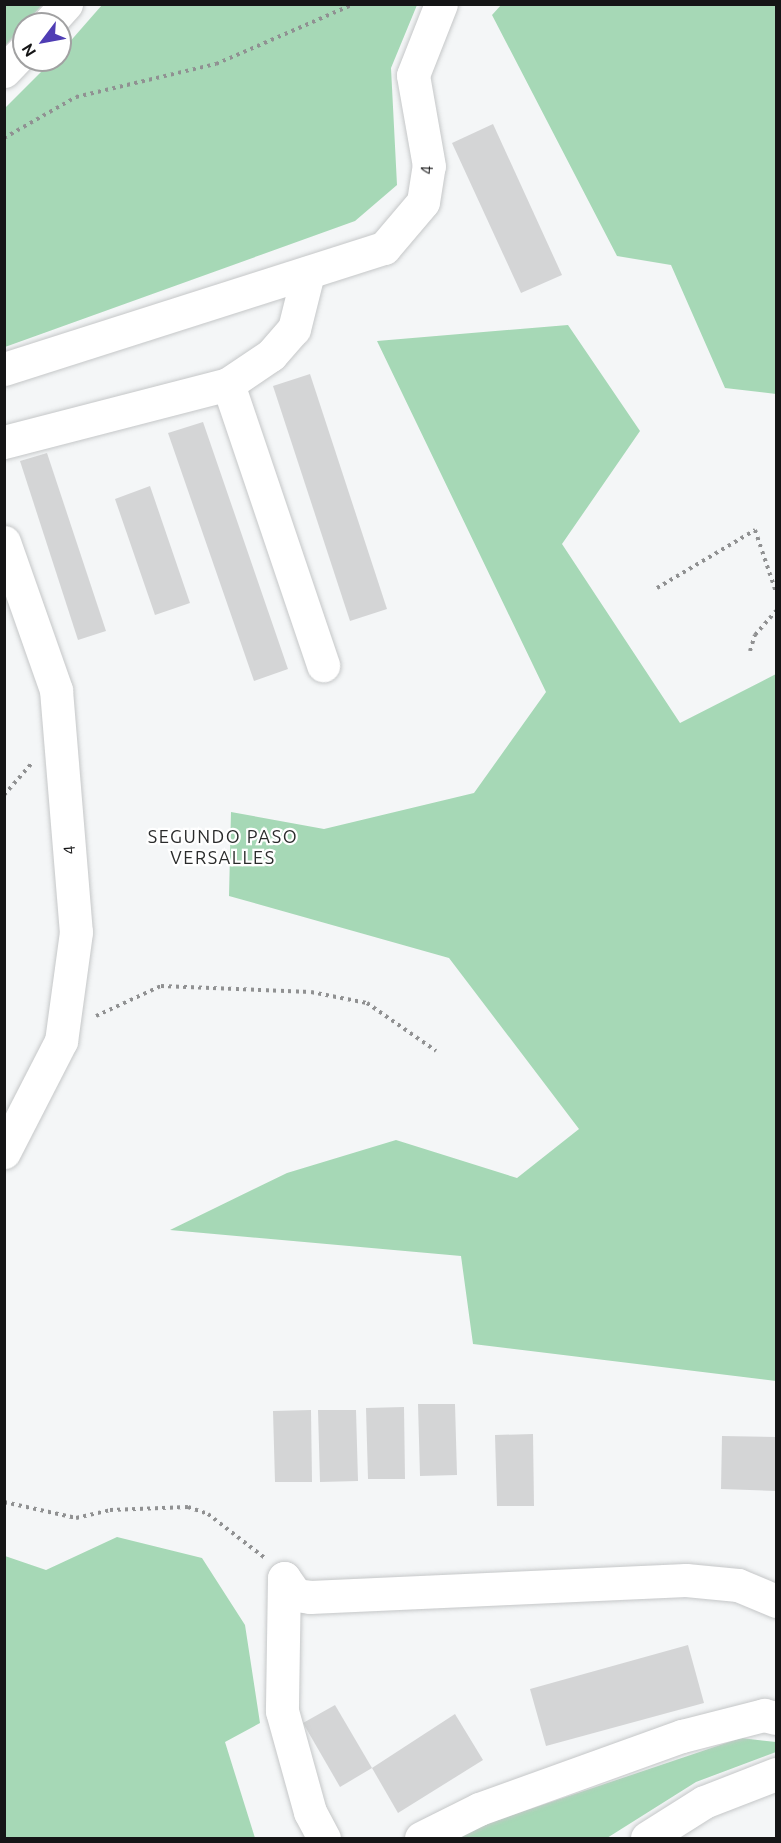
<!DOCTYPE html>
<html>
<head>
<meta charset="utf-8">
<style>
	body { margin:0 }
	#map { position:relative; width:781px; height:1843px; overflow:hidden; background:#f4f6f7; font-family:Ubuntu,sans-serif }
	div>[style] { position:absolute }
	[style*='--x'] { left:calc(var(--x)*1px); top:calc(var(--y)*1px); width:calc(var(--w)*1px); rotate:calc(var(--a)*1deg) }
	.green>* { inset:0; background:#a6d8b6 }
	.building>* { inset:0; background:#d4d5d6 }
	.path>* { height:4px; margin-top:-2px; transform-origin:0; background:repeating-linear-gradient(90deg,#909192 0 3px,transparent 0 7.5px) }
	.roads { filter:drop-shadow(0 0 2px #c5c7c8) drop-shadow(0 0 2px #c5c7c8) }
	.minor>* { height:33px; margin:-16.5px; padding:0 16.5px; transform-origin:16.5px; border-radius:16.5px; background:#fff }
	.major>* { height:33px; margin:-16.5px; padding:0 16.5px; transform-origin:16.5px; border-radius:16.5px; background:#fff }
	span { translate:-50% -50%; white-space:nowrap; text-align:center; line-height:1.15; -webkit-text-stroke:4.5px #fff; paint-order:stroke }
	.street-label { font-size:16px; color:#151516 }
	.neighbourhood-label { font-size:18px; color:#2a2b2b; letter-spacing:1.5px }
	.frame { position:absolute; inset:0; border:6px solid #151516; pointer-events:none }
	.north { position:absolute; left:12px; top:12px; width:60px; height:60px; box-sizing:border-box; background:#fff; border:2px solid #a1a1a2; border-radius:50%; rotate:238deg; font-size:16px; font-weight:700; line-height:24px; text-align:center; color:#151516 }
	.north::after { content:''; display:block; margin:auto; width:21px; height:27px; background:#4f3db4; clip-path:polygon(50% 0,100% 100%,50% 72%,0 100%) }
</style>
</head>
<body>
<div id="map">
	<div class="green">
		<i style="clip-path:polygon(5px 4px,42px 5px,5px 46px,4px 5px)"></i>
		<i style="clip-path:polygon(502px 4px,776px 5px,776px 394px,725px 388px,671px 265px,617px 256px,492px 15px)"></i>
		<i style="clip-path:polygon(102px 5px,417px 5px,391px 68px,397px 185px,355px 221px,5px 347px,5px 108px,53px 60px,60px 60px,60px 53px)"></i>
		<i style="clip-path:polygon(568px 325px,640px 431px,562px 544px,680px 723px,776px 674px,776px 1381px,473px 1344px,461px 1256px,170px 1230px,287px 1173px,396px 1140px,517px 1178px,579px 1129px,449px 958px,229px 896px,231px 812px,324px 829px,474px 793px,546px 692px,377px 341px)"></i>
		<i style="clip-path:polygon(117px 1537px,202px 1558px,245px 1625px,260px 1723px,225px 1742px,255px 1838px,5px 1838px,5px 1556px,46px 1570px)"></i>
		<i style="clip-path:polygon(741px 1738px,776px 1742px,776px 1752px,696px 1782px,607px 1838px,459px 1838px,480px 1826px)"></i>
	</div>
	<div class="building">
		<i style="clip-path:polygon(493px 124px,562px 275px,521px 293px,452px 143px)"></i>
		<i style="clip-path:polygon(310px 374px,387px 609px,350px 621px,273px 386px)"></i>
		<i style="clip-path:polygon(203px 422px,288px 669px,254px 681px,168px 433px)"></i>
		<i style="clip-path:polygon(47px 453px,106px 631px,78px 640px,20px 461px)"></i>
		<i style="clip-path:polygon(150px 486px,190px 603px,155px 615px,115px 499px)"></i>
		<i style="clip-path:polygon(418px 1404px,455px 1404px,457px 1475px,420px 1476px)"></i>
		<i style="clip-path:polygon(404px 1407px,405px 1479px,368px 1479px,366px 1408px)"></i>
		<i style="clip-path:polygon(311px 1410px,312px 1482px,275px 1482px,273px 1411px)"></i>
		<i style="clip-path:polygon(318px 1410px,356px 1410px,358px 1481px,320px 1482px)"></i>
		<i style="clip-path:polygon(533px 1434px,534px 1506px,497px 1506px,495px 1435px)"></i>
		<i style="clip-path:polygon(722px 1436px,776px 1437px,776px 1491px,721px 1489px)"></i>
		<i style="clip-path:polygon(688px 1645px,704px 1703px,546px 1746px,530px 1689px)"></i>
		<i style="clip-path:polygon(335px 1705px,372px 1768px,340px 1787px,303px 1723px)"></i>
		<i style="clip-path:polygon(455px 1714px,483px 1760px,398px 1813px,372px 1768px)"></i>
	</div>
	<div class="path">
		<i style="--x:4;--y:138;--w:83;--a:-29.7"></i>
		<i style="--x:76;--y:97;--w:144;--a:-13.3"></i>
		<i style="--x:216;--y:64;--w:150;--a:-23.5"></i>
		<i style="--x:657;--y:588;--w:114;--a:-30.6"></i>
		<i style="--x:755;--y:530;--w:65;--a:71.3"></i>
		<i style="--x:750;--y:651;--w:17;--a:-73"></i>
		<i style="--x:755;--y:635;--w:32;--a:-49"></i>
		<i style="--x:4;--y:795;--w:41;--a:-48.9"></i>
		<i style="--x:96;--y:1016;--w:72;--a:-24.8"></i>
		<i style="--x:161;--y:986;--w:150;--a:2.3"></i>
		<i style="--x:311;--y:992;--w:57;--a:11.1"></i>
		<i style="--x:367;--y:1003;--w:84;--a:34.8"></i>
		<i style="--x:4;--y:1502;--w:74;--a:12.5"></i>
		<i style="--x:76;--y:1518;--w:35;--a:-13"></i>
		<i style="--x:110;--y:1510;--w:78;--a:-2.2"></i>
		<i style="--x:188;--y:1507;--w:21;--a:19"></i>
		<i style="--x:208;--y:1514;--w:72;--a:37.7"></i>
	</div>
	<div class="roads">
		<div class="minor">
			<i style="--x:4;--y:369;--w:399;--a:-17.7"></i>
			<i style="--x:384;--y:248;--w:60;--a:-49.7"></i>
			<i style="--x:423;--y:202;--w:36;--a:-81"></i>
			<i style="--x:429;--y:166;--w:92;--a:-100"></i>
			<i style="--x:413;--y:75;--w:76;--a:-68.5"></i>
			<i style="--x:228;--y:384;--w:297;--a:71.3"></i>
			<i style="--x:4;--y:442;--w:231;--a:-14.5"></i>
			<i style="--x:228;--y:384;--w:52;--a:-34"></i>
			<i style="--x:271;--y:355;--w:35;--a:-49"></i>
			<i style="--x:294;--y:329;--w:58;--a:-76"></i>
			<i style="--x:4;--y:542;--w:157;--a:70.6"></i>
			<i style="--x:56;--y:690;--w:243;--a:85.3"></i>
			<i style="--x:76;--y:932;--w:110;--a:97.8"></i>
			<i style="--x:61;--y:1041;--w:125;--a:117.2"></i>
			<i style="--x:284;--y:1578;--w:21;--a:55"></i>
			<i style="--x:296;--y:1595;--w:14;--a:8"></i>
			<i style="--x:310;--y:1597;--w:376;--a:-2.6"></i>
			<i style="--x:686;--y:1580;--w:52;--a:5.5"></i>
			<i style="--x:738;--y:1585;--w:41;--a:22.8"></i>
			<i style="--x:284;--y:1578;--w:133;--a:90.9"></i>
			<i style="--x:282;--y:1711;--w:105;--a:74.5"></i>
			<i style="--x:310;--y:1812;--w:30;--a:62"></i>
			<i style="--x:421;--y:1838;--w:65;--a:-26.6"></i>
			<i style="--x:479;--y:1809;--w:216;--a:-19.8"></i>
			<i style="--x:682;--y:1736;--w:85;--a:-14.4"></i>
			<i style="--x:764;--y:1715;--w:12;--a:14"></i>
			<i style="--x:647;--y:1838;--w:67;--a:-32.3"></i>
			<i style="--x:704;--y:1802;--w:77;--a:-21.3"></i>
		</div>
		<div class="major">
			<i style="--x:48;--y:24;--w:27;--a:-48"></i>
			<i style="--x:4;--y:71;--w:29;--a:-46"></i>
		</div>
	</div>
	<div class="street-label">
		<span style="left:427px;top:170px;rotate:-88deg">4</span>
		<span style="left:69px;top:850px;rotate:-95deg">4</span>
	</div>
	<div class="neighbourhood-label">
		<span style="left:223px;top:847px">SEGUNDO PASO<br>VERSALLES</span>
	</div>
	<div class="frame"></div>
	<div class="north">N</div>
</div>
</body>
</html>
